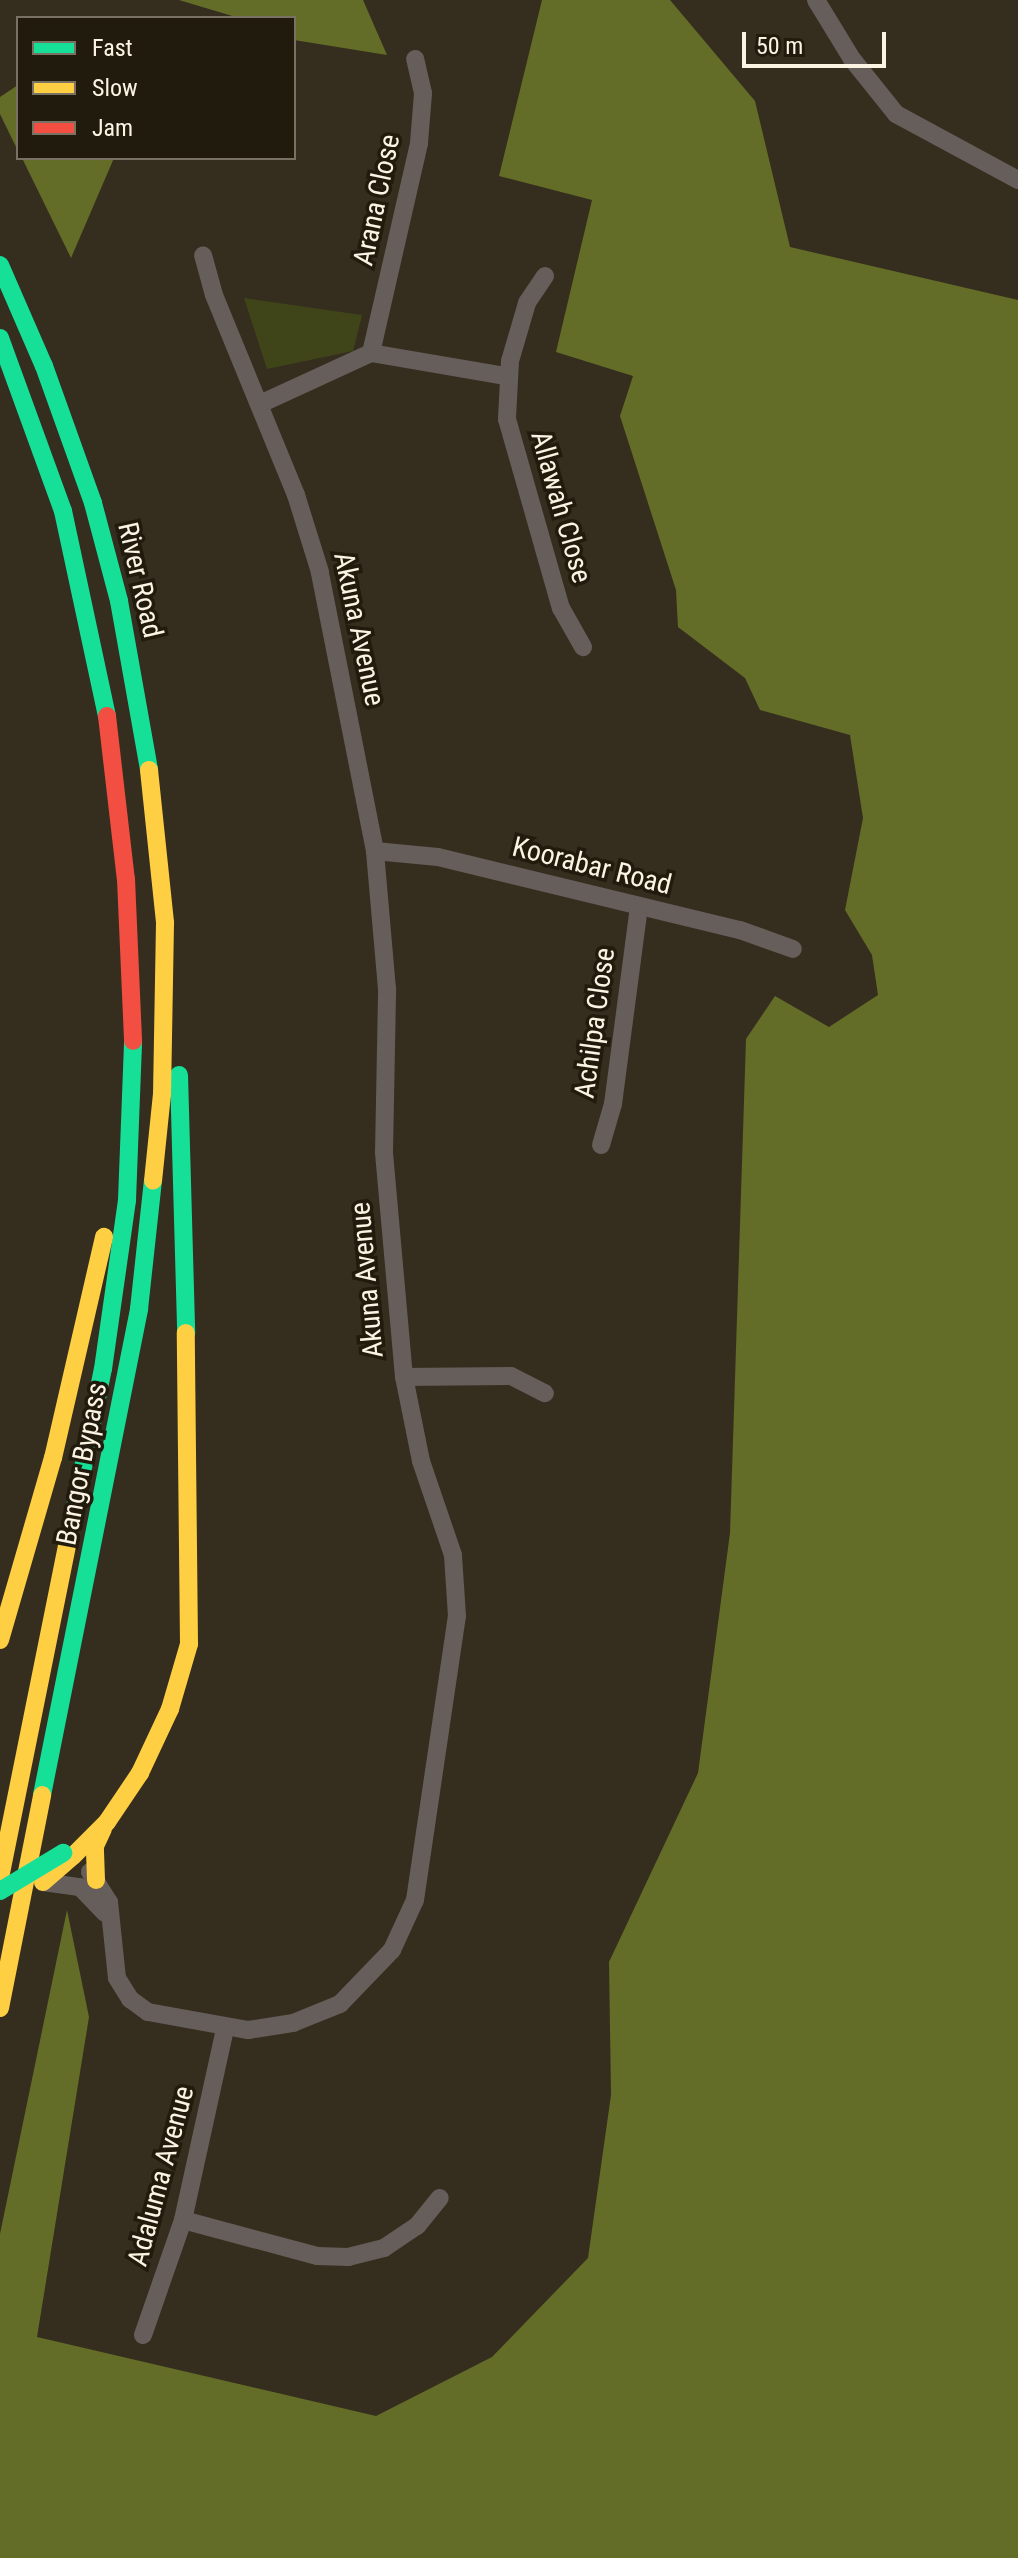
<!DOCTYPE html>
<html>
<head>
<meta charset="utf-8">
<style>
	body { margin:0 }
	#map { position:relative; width:1018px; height:2558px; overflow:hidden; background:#352e1e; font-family:"Roboto Condensed",sans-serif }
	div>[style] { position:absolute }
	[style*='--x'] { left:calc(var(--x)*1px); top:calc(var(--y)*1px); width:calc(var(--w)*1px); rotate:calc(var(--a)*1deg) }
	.green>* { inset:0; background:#3f4518 }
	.forest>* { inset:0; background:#636d27 }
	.street>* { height:18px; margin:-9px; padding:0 9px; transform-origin:9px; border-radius:9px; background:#655e5a }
	.fast>* { height:18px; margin:-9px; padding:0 9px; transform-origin:9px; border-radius:9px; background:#16e098 }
	.slow>* { height:18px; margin:-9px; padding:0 9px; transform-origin:9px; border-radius:9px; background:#ffcf43 }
	.jam>* { height:18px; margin:-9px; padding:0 9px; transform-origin:9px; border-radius:9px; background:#f24e42 }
	.fast-bridge>* { height:18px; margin:-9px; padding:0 9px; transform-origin:9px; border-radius:9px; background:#16e098 }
	span { translate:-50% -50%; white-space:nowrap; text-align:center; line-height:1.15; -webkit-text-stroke:7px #211b0e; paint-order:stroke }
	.street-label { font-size:28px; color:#fcf4e3 }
	.legend { position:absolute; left:16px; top:16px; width:280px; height:144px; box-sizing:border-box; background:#211b0e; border:2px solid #797263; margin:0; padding:10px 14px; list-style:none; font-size:24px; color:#fcf4e3 }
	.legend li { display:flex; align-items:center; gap:16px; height:40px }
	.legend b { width:40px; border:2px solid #797263 }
	.scale { position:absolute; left:742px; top:32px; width:144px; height:36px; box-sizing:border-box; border:4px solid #fcf4e3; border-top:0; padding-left:10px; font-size:24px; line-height:28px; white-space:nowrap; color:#fcf4e3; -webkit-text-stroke:6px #211b0e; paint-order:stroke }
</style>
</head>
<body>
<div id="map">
	<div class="green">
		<i style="clip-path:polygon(244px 298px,362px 315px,353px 351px,267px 369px)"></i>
	</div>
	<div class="forest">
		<i style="clip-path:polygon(179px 0,363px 0,387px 55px,294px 40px,294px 18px,239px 18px)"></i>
		<i style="clip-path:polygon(542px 0,670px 0,755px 101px,790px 247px,1018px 300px,1018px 2558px,0 2558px,0 2234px,67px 1910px,89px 2017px,37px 2337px,376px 2416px,492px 2357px,588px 2258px,611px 2095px,609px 1962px,698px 1773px,730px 1533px,746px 1039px,775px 996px,829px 1027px,878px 995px,872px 955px,845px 910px,863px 818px,850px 735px,760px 710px,745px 678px,678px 627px,676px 590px,620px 416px,633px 376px,556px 352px,592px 200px,499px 176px)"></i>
		<i style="clip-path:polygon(18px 85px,18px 151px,0 114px,0 97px)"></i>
		<i style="clip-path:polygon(22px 158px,114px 158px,71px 258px)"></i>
	</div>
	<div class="street">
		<i style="--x:816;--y:0;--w:69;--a:58.6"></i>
		<i style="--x:852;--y:59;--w:70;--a:51.3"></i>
		<i style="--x:896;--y:114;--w:139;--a:28.4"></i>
		<i style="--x:545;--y:276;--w:32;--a:124"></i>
		<i style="--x:527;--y:303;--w:60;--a:106.3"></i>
		<i style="--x:510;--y:361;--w:58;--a:93"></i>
		<i style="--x:507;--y:419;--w:197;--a:74.1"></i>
		<i style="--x:561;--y:608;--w:45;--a:60.6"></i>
		<i style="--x:371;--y:353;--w:215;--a:-77.1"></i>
		<i style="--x:419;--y:143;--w:50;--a:-85.4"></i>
		<i style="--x:423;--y:93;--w:35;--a:-103"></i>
		<i style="--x:260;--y:404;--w:122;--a:-24.7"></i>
		<i style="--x:371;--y:353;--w:137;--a:9.7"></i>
		<i style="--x:375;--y:851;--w:63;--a:5.4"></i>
		<i style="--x:438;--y:857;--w:311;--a:13.6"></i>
		<i style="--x:740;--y:930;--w:56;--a:19.7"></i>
		<i style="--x:601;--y:1145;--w:43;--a:-73.7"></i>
		<i style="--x:613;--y:1104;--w:199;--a:-82.5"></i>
		<i style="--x:404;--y:1377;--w:107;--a:-0.5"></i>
		<i style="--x:511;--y:1376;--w:38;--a:27"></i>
		<i style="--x:90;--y:1872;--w:36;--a:58"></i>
		<i style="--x:109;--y:1902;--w:76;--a:84"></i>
		<i style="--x:117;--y:1978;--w:25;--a:58"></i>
		<i style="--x:130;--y:1999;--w:22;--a:36"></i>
		<i style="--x:148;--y:2012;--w:102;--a:10.2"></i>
		<i style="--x:248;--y:2030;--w:46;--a:-8.8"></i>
		<i style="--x:293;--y:2023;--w:51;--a:-22"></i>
		<i style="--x:340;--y:2004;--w:75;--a:-46.1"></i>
		<i style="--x:392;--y:1950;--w:55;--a:-65.3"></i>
		<i style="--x:415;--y:1900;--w:287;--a:-81.6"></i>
		<i style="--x:457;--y:1616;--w:61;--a:-93.8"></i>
		<i style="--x:453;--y:1555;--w:99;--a:-108.8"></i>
		<i style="--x:421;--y:1461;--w:86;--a:-101.4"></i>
		<i style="--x:404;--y:1377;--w:226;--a:-95.1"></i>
		<i style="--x:384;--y:1152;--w:163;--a:-88.9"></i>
		<i style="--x:387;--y:989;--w:139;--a:-95"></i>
		<i style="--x:375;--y:851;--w:284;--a:-101.2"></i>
		<i style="--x:320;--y:572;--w:81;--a:-107.3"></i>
		<i style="--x:296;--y:495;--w:216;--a:-112.3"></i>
		<i style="--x:214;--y:295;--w:41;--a:-105.4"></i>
		<i style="--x:43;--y:1882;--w:37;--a:8"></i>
		<i style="--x:80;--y:1887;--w:36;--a:46"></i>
		<i style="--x:183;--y:2220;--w:139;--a:15"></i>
		<i style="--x:317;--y:2256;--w:31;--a:2"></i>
		<i style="--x:348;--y:2257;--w:37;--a:-14"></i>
		<i style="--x:384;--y:2248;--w:40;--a:-34"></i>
		<i style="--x:417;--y:2226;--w:36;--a:-51"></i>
		<i style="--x:143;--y:2335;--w:122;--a:-70.8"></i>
		<i style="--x:183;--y:2220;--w:196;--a:-77.6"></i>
	</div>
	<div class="fast">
		<i style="--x:0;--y:265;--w:110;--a:66.5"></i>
		<i style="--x:44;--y:366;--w:145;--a:70.3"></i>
		<i style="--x:93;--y:503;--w:101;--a:75.1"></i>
		<i style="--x:119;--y:601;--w:172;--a:79.9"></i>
		<i style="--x:0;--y:338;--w:184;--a:70"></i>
		<i style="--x:63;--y:511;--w:210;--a:77.9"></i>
		<i style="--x:179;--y:1075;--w:258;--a:88.4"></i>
		<i style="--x:70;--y:1532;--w:166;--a:-78.6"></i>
		<i style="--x:103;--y:1369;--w:171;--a:-81.9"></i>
		<i style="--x:127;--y:1200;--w:159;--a:-87.8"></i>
		<i style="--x:42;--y:1795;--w:496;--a:-78.7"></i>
		<i style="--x:139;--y:1309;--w:129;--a:-83.8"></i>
	</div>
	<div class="slow">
		<i style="--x:149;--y:770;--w:154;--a:84"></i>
		<i style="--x:165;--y:923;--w:171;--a:91"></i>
		<i style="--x:162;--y:1094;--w:87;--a:95.9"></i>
		<i style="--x:0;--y:1640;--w:190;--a:-73.8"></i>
		<i style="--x:53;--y:1458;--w:227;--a:-77"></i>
		<i style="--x:73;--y:1856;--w:48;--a:-45"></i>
		<i style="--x:107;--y:1822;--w:59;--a:-56"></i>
		<i style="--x:140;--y:1773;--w:71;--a:-64.9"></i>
		<i style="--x:170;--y:1709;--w:68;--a:-73.7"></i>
		<i style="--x:189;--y:1644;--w:311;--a:-90.6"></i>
		<i style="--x:0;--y:1878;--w:353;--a:-78.6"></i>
		<i style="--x:96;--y:1880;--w:34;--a:-92"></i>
		<i style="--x:95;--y:1846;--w:19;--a:-65"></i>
		<i style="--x:43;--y:1882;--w:40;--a:-41"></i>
		<i style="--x:0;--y:2008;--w:217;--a:-78.8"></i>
	</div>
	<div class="jam">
		<i style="--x:107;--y:716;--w:164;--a:83.4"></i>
		<i style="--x:126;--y:879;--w:162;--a:87.5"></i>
	</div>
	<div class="fast-bridge">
		<i style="--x:0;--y:1891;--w:74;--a:-31.1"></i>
	</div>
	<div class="street-label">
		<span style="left:377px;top:200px;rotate:-78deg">Arana Close</span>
		<span style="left:561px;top:507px;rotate:74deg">Allawah Close</span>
		<span style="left:140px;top:580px;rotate:77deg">River Road</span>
		<span style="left:359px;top:629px;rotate:78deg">Akuna Avenue</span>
		<span style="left:592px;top:866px;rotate:14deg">Koorabar Road</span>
		<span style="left:595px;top:1023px;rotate:-82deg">Achilpa Close</span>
		<span style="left:367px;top:1280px;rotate:-95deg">Akuna Avenue</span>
		<span style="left:82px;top:1464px;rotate:-79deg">Bangor Bypass</span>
		<span style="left:161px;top:2176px;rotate:-75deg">Adaluma Avenue</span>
	</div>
	<ul class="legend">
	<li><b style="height:10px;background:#16e098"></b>Fast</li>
	<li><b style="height:10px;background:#ffcf43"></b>Slow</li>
	<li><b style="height:10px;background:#f24e42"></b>Jam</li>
	</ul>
	<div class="scale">50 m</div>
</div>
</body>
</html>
